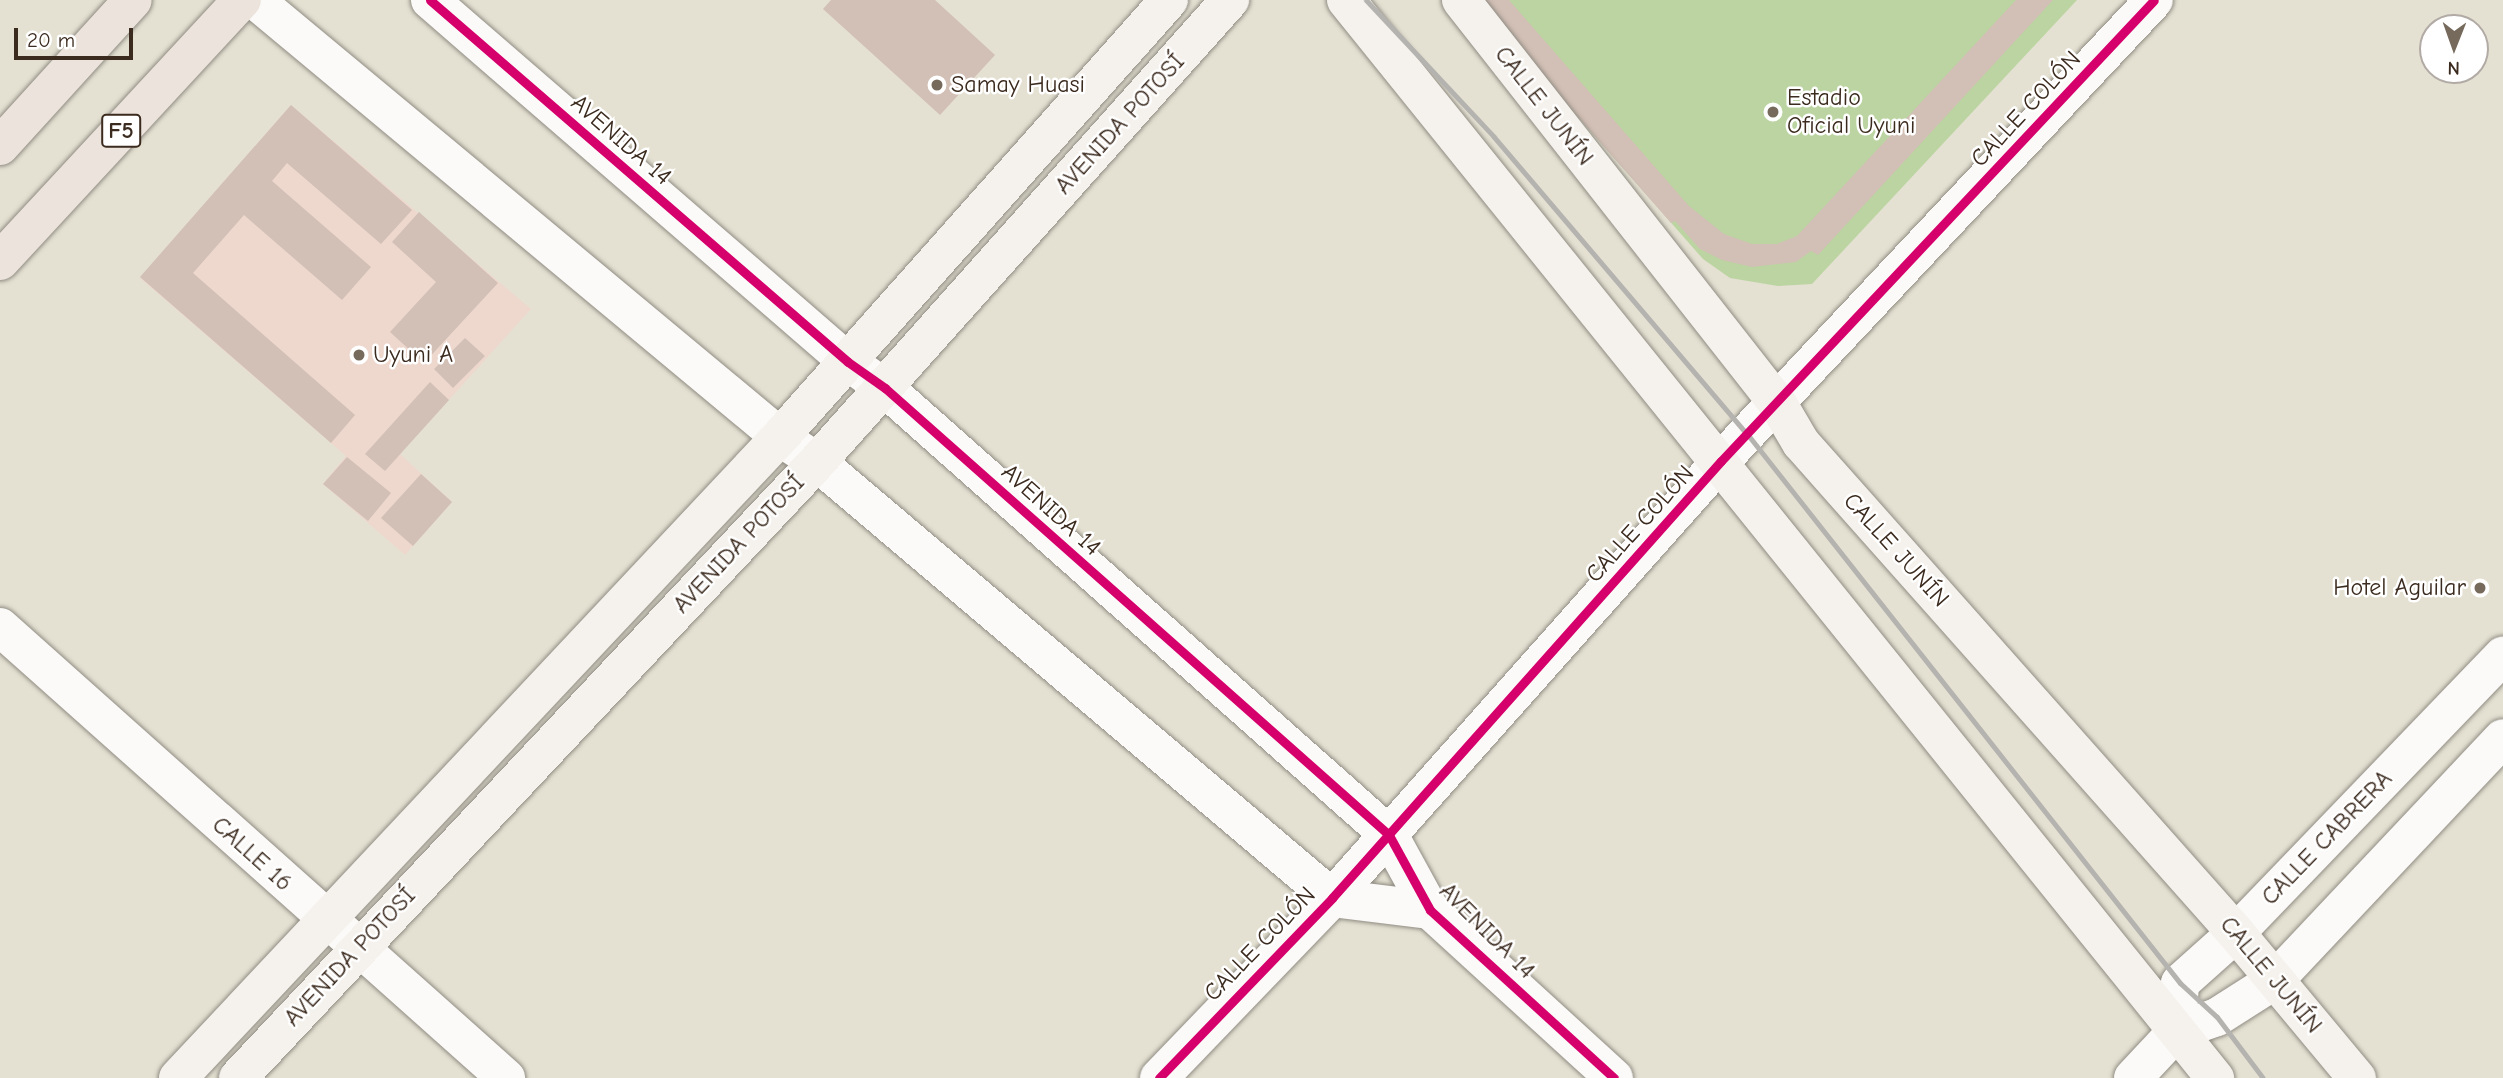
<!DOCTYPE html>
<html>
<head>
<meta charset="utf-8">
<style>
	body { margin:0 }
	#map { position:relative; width:2503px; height:1078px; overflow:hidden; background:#e4e1d2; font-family:"Comic Neue",sans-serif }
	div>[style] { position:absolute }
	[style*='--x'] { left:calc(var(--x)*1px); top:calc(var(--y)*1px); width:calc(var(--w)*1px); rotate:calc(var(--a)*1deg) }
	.built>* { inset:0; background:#eed8ce }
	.green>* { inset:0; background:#bbd4a1 }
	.building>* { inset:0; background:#d2bfb5 }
	.roads { filter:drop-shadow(0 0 2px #908c83) drop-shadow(0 0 2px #908c83) }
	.street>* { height:38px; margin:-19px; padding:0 19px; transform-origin:19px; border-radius:19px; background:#fbfaf8 }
	.secondary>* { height:38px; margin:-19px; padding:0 19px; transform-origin:19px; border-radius:19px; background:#f5f2ed }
	.highway>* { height:38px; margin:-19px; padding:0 19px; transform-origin:19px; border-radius:19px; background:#ece4dc }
	.rail>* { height:5px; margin:-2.5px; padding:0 2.5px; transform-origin:2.5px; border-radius:2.5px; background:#b5b3af }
	.cycleway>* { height:9px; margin:-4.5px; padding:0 4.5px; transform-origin:4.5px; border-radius:4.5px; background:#d6006c }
	.dots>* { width:19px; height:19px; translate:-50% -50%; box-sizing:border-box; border:4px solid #fff; border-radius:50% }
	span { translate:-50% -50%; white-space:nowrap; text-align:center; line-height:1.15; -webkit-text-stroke:5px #fff; paint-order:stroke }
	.shield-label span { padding:2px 5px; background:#fff; border:2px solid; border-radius:5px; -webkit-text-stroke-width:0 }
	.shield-label { font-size:23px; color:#3b2a1e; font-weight:700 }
	.poi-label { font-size:24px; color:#3b2a1e }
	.left { translate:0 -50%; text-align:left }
	.right { translate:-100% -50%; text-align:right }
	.street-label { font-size:24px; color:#3b2a1e }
	.north { position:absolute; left:2419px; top:14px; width:70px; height:70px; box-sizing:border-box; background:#fff; border:2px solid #b1aaa5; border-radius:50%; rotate:181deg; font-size:19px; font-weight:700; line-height:28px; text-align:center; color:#3b2a1e }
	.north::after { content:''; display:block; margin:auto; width:24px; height:32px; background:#766a5d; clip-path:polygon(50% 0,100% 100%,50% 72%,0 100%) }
	.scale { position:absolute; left:14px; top:28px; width:119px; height:32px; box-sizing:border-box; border:4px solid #3b2a1e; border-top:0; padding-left:9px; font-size:21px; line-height:24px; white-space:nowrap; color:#3b2a1e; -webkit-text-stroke:5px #fff; paint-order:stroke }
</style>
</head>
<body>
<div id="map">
	<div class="built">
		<i style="clip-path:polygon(291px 105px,531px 309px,400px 454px,452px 502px,405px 555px,323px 484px,346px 456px,140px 278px)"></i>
	</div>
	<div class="green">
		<i style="clip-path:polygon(1475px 0,2077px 0,1812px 284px,1778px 286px,1730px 278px,1703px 259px)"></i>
	</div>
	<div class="building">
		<i style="clip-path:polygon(831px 0,935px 0,995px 55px,940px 115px,823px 9px)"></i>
		<i style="clip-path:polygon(1475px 0,1509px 0,1689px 206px,1724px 234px,1752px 244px,1777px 244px,1797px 236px,2016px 0,2053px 0,1818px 255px,1811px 251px,1796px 262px,1752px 267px,1722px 260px,1700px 249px,1675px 221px,1671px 223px)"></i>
		<i style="clip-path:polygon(291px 105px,412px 210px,381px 244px,287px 163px,272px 181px,371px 267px,342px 300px,244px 215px,193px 273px,355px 415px,331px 443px,140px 277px)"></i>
		<i style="clip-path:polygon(419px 212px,498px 283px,424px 363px,390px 332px,436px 282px,392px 242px)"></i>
		<i style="clip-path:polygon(465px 338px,485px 356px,453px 388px,434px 369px)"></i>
		<i style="clip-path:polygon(430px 382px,449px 400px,385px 471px,365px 454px)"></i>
		<i style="clip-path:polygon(347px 457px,391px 493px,368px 521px,323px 484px)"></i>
		<i style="clip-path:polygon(421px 474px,452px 502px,413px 546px,381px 518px)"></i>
	</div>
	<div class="roads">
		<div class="street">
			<i style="--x:255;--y:0;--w:683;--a:39.77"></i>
			<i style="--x:780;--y:437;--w:45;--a:34"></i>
			<i style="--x:817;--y:462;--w:675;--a:40.25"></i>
			<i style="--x:1332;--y:898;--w:99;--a:7"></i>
			<i style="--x:430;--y:0;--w:553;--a:40.89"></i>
			<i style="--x:848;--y:362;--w:45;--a:35.1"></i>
			<i style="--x:885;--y:388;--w:674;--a:41.57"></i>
			<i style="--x:1389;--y:835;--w:85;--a:61.3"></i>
			<i style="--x:1430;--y:910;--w:249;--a:42.4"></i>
			<i style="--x:0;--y:627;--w:678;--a:41.71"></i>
			<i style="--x:2177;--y:1031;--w:48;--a:-86.4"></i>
			<i style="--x:2180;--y:983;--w:75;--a:-41.8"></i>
			<i style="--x:2236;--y:933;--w:385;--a:-46.1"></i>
			<i style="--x:1159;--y:1078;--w:250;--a:-46.1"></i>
			<i style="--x:1332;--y:898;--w:585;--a:-48.33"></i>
			<i style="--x:1721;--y:461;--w:632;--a:-46.79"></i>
			<i style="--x:2133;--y:1078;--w:64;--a:-46.9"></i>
			<i style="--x:2177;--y:1031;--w:42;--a:-19.3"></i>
			<i style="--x:2217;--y:1017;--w:69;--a:-32.5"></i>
			<i style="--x:2275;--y:980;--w:332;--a:-46.7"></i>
		</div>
		<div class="secondary">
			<i style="--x:1346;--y:0;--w:1385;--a:51.13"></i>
			<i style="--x:1461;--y:0;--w:514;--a:51.88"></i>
			<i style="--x:1778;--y:404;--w:45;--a:59.5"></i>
			<i style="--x:1801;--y:443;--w:655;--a:48.4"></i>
			<i style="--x:2236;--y:933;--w:189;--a:50.2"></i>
			<i style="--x:178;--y:1078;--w:879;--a:-46.8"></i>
			<i style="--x:780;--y:437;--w:585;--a:-48.33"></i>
			<i style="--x:238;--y:1078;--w:845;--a:-46.77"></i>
			<i style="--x:817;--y:462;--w:620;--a:-48.21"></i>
		</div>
		<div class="highway">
			<i style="--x:0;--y:146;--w:197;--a:-47.7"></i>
			<i style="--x:0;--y:261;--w:356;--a:-47.2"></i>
		</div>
	</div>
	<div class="rail">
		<i style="--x:1366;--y:0;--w:187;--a:46.9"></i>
		<i style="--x:1494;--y:137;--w:392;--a:49.6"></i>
		<i style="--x:1748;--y:435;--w:698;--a:51.75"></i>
		<i style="--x:2180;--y:983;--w:50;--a:42.6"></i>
		<i style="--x:2217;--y:1017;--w:76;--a:53"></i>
	</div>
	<div class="cycleway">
		<i style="--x:430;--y:0;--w:553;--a:40.89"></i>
		<i style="--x:848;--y:362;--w:45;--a:35.1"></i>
		<i style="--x:885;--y:388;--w:674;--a:41.57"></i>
		<i style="--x:1389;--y:835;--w:85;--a:61.3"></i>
		<i style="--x:1430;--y:910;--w:249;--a:42.4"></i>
		<i style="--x:1159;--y:1078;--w:250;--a:-46.1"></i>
		<i style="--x:1332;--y:898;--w:585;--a:-48.33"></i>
		<i style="--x:1721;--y:461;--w:632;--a:-46.79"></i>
	</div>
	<div class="dots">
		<i style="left:937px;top:85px;background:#766a5d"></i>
		<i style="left:1773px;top:112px;background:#766a5d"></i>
		<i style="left:359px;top:355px;background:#766a5d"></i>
		<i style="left:2480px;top:588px;background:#766a5d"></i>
	</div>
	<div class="shield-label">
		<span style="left:121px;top:131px">F5</span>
	</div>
	<div class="poi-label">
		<span class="left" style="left:951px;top:85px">Samay Huasi</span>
		<span class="left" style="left:1787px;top:112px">Estadio<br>Oficial Uyuni</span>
		<span class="left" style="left:373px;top:355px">Uyuni A</span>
		<span class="right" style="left:2466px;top:588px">Hotel Aguilar</span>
	</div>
	<div class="street-label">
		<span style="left:1544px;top:106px;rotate:52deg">CALLE JUNÍN</span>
		<span style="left:2026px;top:109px;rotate:-47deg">CALLE COLÓN</span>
		<span style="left:1120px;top:124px;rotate:-48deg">AVENIDA POTOSÍ</span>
		<span style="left:621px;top:140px;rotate:41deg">AVENIDA 14</span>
		<span style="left:1051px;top:510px;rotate:42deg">AVENIDA 14</span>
		<span style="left:1640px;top:524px;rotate:-48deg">CALLE COLÓN</span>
		<span style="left:739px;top:544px;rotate:-47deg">AVENIDA POTOSÍ</span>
		<span style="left:1896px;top:550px;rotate:48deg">CALLE JUNÍN</span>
		<span style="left:2327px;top:838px;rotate:-46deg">CALLE CABRERA</span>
		<span style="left:252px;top:854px;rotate:42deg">CALLE 16</span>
		<span style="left:1487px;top:931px;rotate:45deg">AVENIDA 14</span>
		<span style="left:1260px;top:944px;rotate:-46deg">CALLE COLÓN</span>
		<span style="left:350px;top:957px;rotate:-47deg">AVENIDA POTOSÍ</span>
		<span style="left:2271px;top:975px;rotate:50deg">CALLE JUNÍN</span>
	</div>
	<div class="north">N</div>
	<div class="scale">20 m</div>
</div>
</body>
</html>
